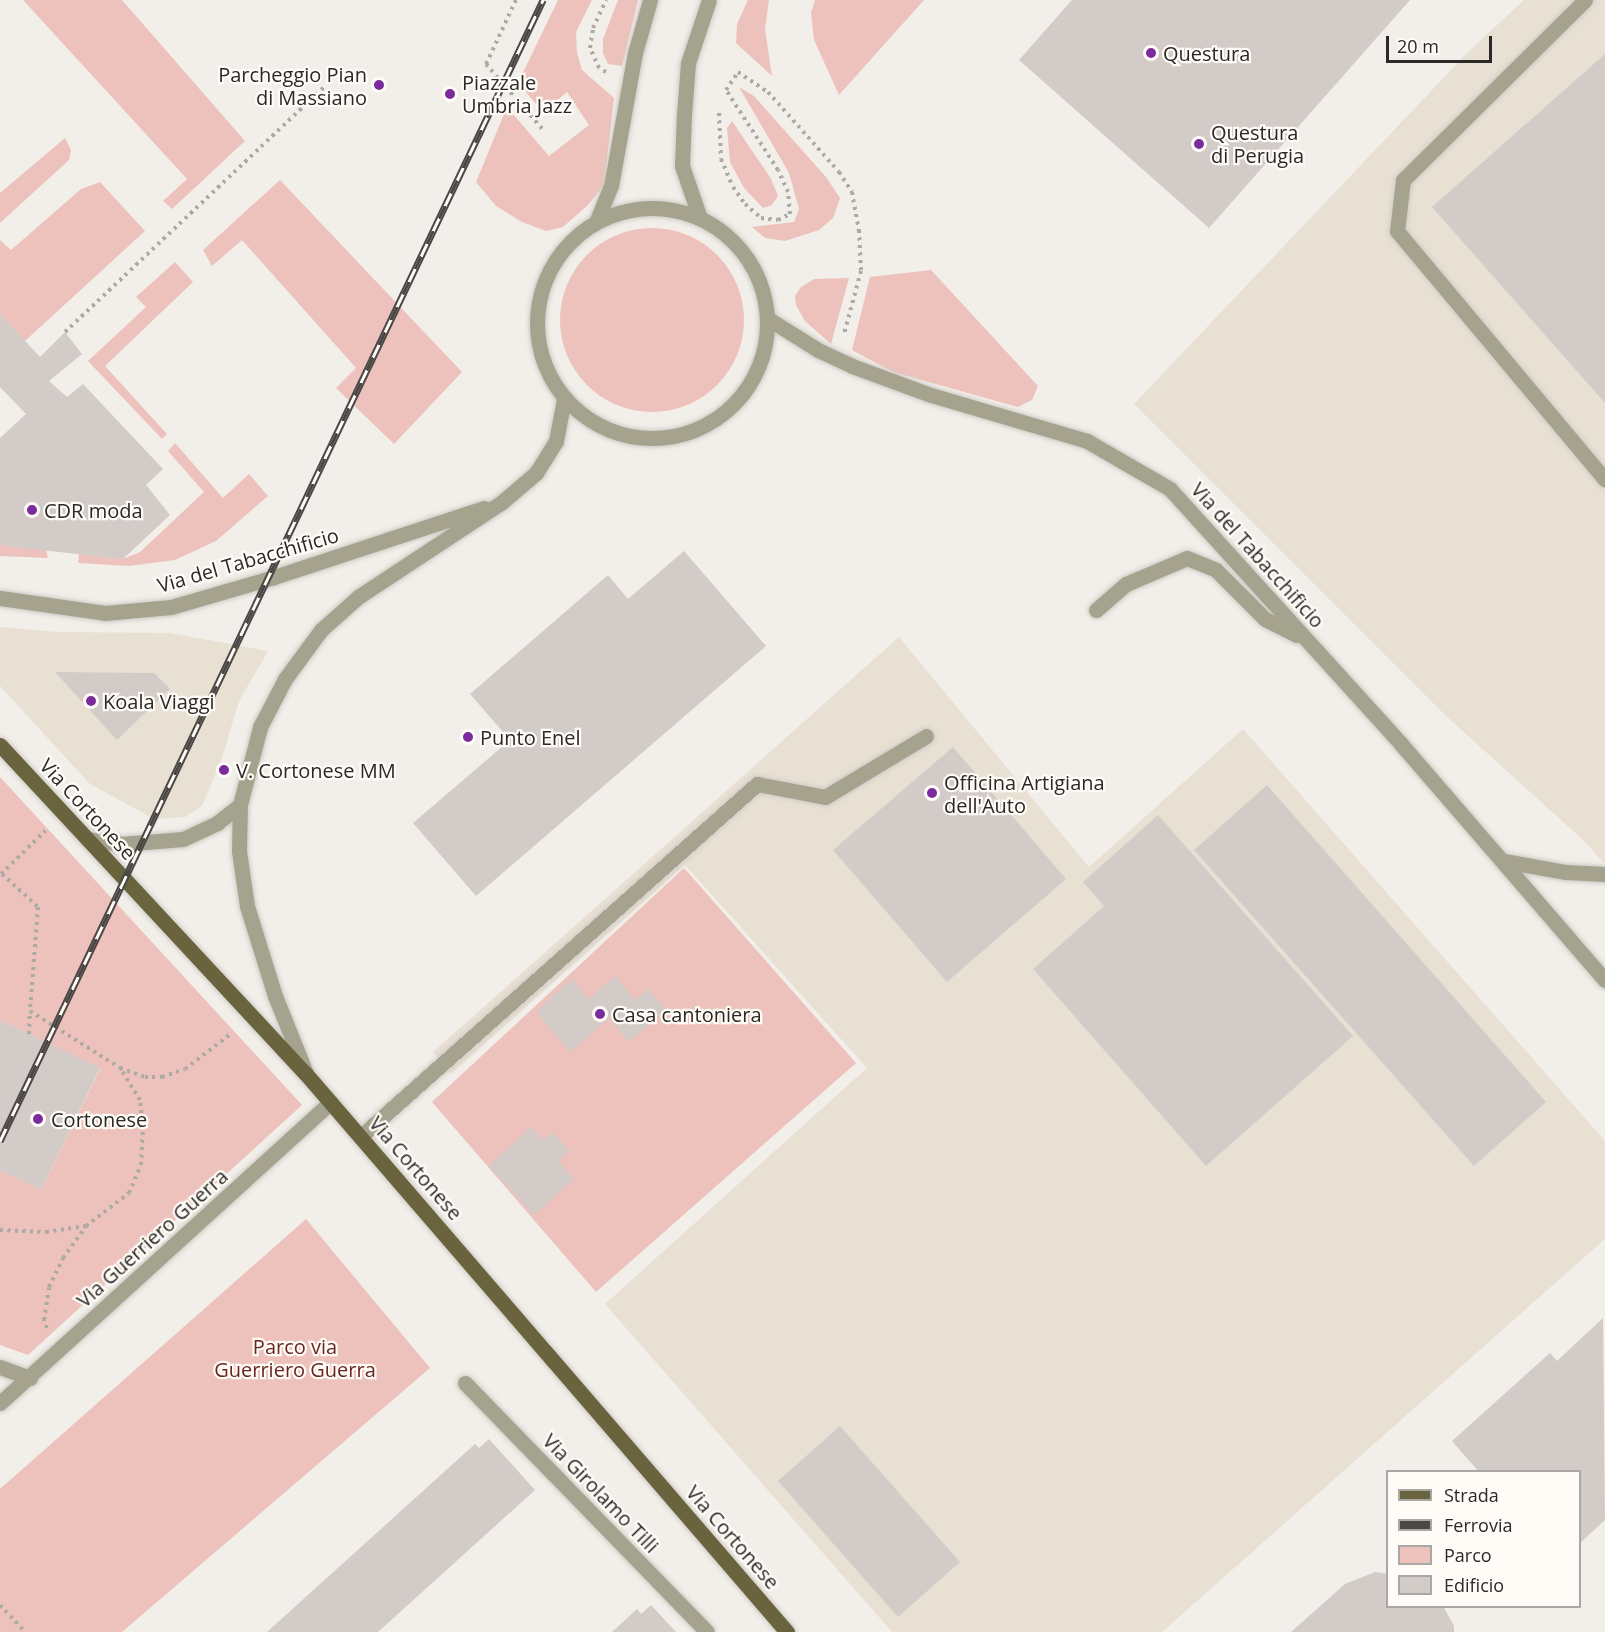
<!DOCTYPE html>
<html>
<head>
<meta charset="utf-8">
<style>
	body { margin:0 }
	#map { position:relative; width:1605px; height:1632px; overflow:hidden; background:#f2eee9; font-family:"Open Sans",sans-serif }
	div>[style] { position:absolute }
	[style*='--x'] { left:calc(var(--x)*1px); top:calc(var(--y)*1px); width:calc(var(--w)*1px); rotate:calc(var(--a)*1deg) }
	.built>* { inset:0; background:#e9e0d4 }
	.green>* { inset:0; background:#edc2bc }
	.round { border-radius:50% }
	.building>* { inset:0; background:#d2cbc8 }
	.path>* { height:4px; margin-top:-2px; transform-origin:0; background:repeating-linear-gradient(90deg,#adaaa6 0 3px,transparent 0 7.5px) }
	.roads { filter:drop-shadow(0 0 2px #cecbc6) drop-shadow(0 0 2px #cecbc6) }
	.minor>* { height:15px; margin:-7.5px; padding:0 7.5px; transform-origin:7.5px; border-radius:7.5px; background:#a5a38e }
	.minor>.ring { margin:-7.5px; padding:0; box-sizing:content-box; background:none; border:15px solid #a5a38e; border-radius:50% }
	.major>* { height:15px; margin:-7.5px; padding:0 7.5px; transform-origin:7.5px; border-radius:7.5px; background:#69643d }
	.rail>* { height:7px; margin-top:-3.5px; transform-origin:0; background:repeating-linear-gradient(90deg,#fffcf7 0 14px,#4a4745 0 28px); box-sizing:border-box; border-block:2px solid #4a4745 }
	.dots>* { width:16px; height:16px; translate:-50% -50%; box-sizing:border-box; border:3px solid #fffcf7; border-radius:50% }
	span { translate:-50% -50%; white-space:nowrap; text-align:center; line-height:1.15; -webkit-text-stroke:4.5px #fffcf7; paint-order:stroke }
	.poi-label { font-size:20px; color:#2b2927 }
	.left { translate:0 -50%; text-align:left }
	.right { translate:-100% -50%; text-align:right }
	.street-label { font-size:20px; color:#2b2927 }
	.park-label { font-size:20px; color:#692721 }
	.legend { position:absolute; left:1386px; top:1470px; width:195px; height:138px; box-sizing:border-box; background:#fffcf7; border:2px solid #aaa8a4; margin:0; padding:8px 10px; list-style:none; font-size:18px; color:#2b2927 }
	.legend li { display:flex; align-items:center; gap:12px; height:30px }
	.legend b { width:30px; border:2px solid #aaa8a4 }
	.scale { position:absolute; left:1386px; top:36px; width:106px; height:27px; box-sizing:border-box; border:3px solid #2b2927; border-top:0; padding-left:8px; font-size:18px; line-height:21px; white-space:nowrap; color:#2b2927; -webkit-text-stroke:4px #fffcf7; paint-order:stroke }
</style>
</head>
<body>
<div id="map">
	<div class="built">
		<i style="clip-path:polygon(1524px 0,1605px 0,1605px 864px,1583px 840px,1446px 716px,1134px 404px,1469px 51px)"></i>
		<i style="clip-path:polygon(0 627px,58px 632px,170px 633px,268px 651px,239px 701px,221px 761px,202px 806px,185px 817px,154px 819px,90px 784px,0 686px)"></i>
		<i style="clip-path:polygon(899px 637px,1089px 867px,1243px 729px,1605px 1141px,1605px 1239px,1162px 1632px,892px 1632px,605px 1304px,867px 1068px,685px 865px,451px 1074px,433px 1052px)"></i>
	</div>
	<div class="green">
		<i style="clip-path:polygon(23px 0,122px 0,245px 141px,172px 209px,163px 201px,187px 179px)"></i>
		<i style="clip-path:polygon(558px 0,592px 0,576px 32px,577px 53px,582px 70px,614px 98px,604px 185px,588px 205px,563px 227px,546px 231px,522px 222px,496px 206px,476px 182px,507px 107px,549px 156px,589px 125px,567px 92px,543px 112px,518px 83px)"></i>
		<i style="clip-path:polygon(618px 0,638px 0,622px 66px,608px 64px,603px 53px,603px 39px)"></i>
		<i style="clip-path:polygon(748px 0,769px 0,765px 29px,772px 76px,736px 43px,737px 24px)"></i>
		<i style="clip-path:polygon(815px 0,924px 0,839px 95px,814px 40px,811px 13px)"></i>
		<i style="clip-path:polygon(739px 87px,754px 96px,826px 177px,840px 198px,833px 218px,819px 230px,785px 241px,765px 238px,752px 227px,794px 222px,799px 209px,789px 173px)"></i>
		<i style="clip-path:polygon(732px 121px,771px 179px,778px 196px,772px 205px,763px 208px,744px 188px,730px 162px,727px 128px)"></i>
		<i style="clip-path:polygon(65px 138px,71px 150px,69px 160px,0 223px,0 193px)"></i>
		<i style="clip-path:polygon(280px 180px,462px 372px,394px 444px,336px 388px,356px 368px,242px 240px,212px 266px,203px 250px)"></i>
		<i style="clip-path:polygon(100px 182px,145px 231px,25px 341px,0 314px,0 240px,11px 250px,81px 189px)"></i>
		<i class="round" style="left:560px;top:228px;width:184px;height:184px"></i>
		<i style="clip-path:polygon(175px 262px,193px 282px,105px 366px,167px 434px,162px 439px,88px 361px,146px 307px,136px 297px)"></i>
		<i style="clip-path:polygon(931px 270px,1038px 386px,1032px 400px,1018px 407px,893px 372px,852px 350px,870px 277px)"></i>
		<i style="clip-path:polygon(849px 278px,831px 344px,805px 321px,796px 305px,795px 296px,801px 287px,814px 279px)"></i>
		<i style="clip-path:polygon(175px 443px,223px 498px,249px 474px,268px 496px,216px 541px,175px 560px,129px 566px,78px 563px,79px 554px,123px 559px,140px 552px,204px 492px,168px 451px)"></i>
		<i style="clip-path:polygon(0 541px,5px 546px,46px 550px,48px 558px,0 556px)"></i>
		<i style="clip-path:polygon(0 777px,302px 1105px,28px 1355px,0 1345px,0 1170px,41px 1190px,100px 1069px,0 1020px)"></i>
		<i style="clip-path:polygon(684px 868px,856px 1063px,596px 1292px,432px 1102px)"></i>
		<i style="clip-path:polygon(306px 1219px,430px 1368px,122px 1632px,0 1632px,0 1489px)"></i>
	</div>
	<div class="building">
		<i style="clip-path:polygon(1072px 0,1410px 0,1209px 228px,1019px 60px)"></i>
		<i style="clip-path:polygon(1605px 54px,1605px 403px,1432px 207px)"></i>
		<i style="clip-path:polygon(0 314px,40px 357px,65px 332px,82px 354px,49px 381px,67px 397px,83px 384px,163px 469px,146px 485px,170px 515px,123px 559px,5px 546px,0 541px,0 438px,26px 414px,0 387px)"></i>
		<i style="clip-path:polygon(684px 551px,766px 646px,476px 896px,413px 823px,510px 740px,470px 694px,608px 575px,628px 599px)"></i>
		<i style="clip-path:polygon(55px 672px,154px 673px,170px 689px,117px 740px)"></i>
		<i style="clip-path:polygon(953px 747px,1066px 879px,947px 982px,833px 850px)"></i>
		<i style="clip-path:polygon(1267px 785px,1546px 1102px,1474px 1166px,1194px 850px)"></i>
		<i style="clip-path:polygon(1158px 815px,1353px 1036px,1206px 1166px,1033px 969px,1104px 906px,1083px 882px)"></i>
		<i style="clip-path:polygon(615px 976px,635px 1000px,647px 989px,666px 1010px,629px 1042px,609px 1018px,570px 1052px,536px 1011px,572px 979px,589px 999px)"></i>
		<i style="clip-path:polygon(0 1020px,100px 1068px,41px 1190px,0 1170px)"></i>
		<i style="clip-path:polygon(531px 1127px,544px 1140px,553px 1132px,569px 1151px,558px 1161px,574px 1179px,534px 1215px,489px 1166px)"></i>
		<i style="clip-path:polygon(1603px 1318px,1605px 1520px,1580px 1543px,1580px 1472px,1479px 1472px,1452px 1441px,1550px 1353px,1557px 1361px)"></i>
		<i style="clip-path:polygon(840px 1426px,960px 1562px,898px 1617px,778px 1481px)"></i>
		<i style="clip-path:polygon(489px 1439px,535px 1490px,378px 1632px,267px 1632px,475px 1444px,479px 1448px)"></i>
		<i style="clip-path:polygon(1375px 1572px,1388px 1574px,1388px 1606px,1443px 1606px,1454px 1626px,1454px 1632px,1291px 1632px,1345px 1584px)"></i>
		<i style="clip-path:polygon(651px 1605px,676px 1632px,612px 1632px,637px 1609px,641px 1614px)"></i>
	</div>
	<div class="path">
		<i style="--x:516;--y:0;--w:71;--a:115.1"></i>
		<i style="--x:486;--y:64;--w:89;--a:49.1"></i>
		<i style="--x:606;--y:72;--w:8;--a:-150"></i>
		<i style="--x:599;--y:68;--w:22;--a:-114"></i>
		<i style="--x:590;--y:48;--w:20;--a:-81"></i>
		<i style="--x:593;--y:28;--w:31;--a:-65"></i>
		<i style="--x:719;--y:113;--w:46;--a:87.5"></i>
		<i style="--x:721;--y:159;--w:30;--a:67"></i>
		<i style="--x:733;--y:187;--w:21;--a:55"></i>
		<i style="--x:745;--y:204;--w:21;--a:41"></i>
		<i style="--x:761;--y:218;--w:17;--a:7"></i>
		<i style="--x:778;--y:220;--w:13;--a:-27"></i>
		<i style="--x:790;--y:214;--w:22;--a:-95"></i>
		<i style="--x:788;--y:192;--w:24;--a:-114"></i>
		<i style="--x:778;--y:170;--w:95;--a:-123"></i>
		<i style="--x:726;--y:90;--w:22;--a:-56"></i>
		<i style="--x:738;--y:72;--w:36;--a:34"></i>
		<i style="--x:768;--y:92;--w:107;--a:48.4"></i>
		<i style="--x:839;--y:172;--w:24;--a:57"></i>
		<i style="--x:852;--y:192;--w:39;--a:80"></i>
		<i style="--x:859;--y:230;--w:41;--a:87.2"></i>
		<i style="--x:861;--y:271;--w:65;--a:105.1"></i>
		<i style="--x:65;--y:332;--w:357;--a:-43.4"></i>
		<i style="--x:1;--y:874;--w:62;--a:-44.3"></i>
		<i style="--x:2;--y:874;--w:49;--a:42.5"></i>
		<i style="--x:38;--y:907;--w:104;--a:94.4"></i>
		<i style="--x:30;--y:1011;--w:107;--a:32.3"></i>
		<i style="--x:120;--y:1068;--w:27;--a:20"></i>
		<i style="--x:145;--y:1077;--w:17;--a:0"></i>
		<i style="--x:162;--y:1077;--w:24;--a:-19"></i>
		<i style="--x:185;--y:1069;--w:59;--a:-37.5"></i>
		<i style="--x:29;--y:1034;--w:23;--a:-88"></i>
		<i style="--x:0;--y:1230;--w:46;--a:2.5"></i>
		<i style="--x:46;--y:1232;--w:40;--a:-8.5"></i>
		<i style="--x:86;--y:1226;--w:54;--a:-37.5"></i>
		<i style="--x:129;--y:1193;--w:30;--a:-67"></i>
		<i style="--x:141;--y:1165;--w:37;--a:-87"></i>
		<i style="--x:143;--y:1128;--w:28;--a:-96"></i>
		<i style="--x:140;--y:1100;--w:36;--a:-122"></i>
		<i style="--x:47;--y:1328;--w:9;--a:-111"></i>
		<i style="--x:44;--y:1320;--w:33;--a:-81"></i>
		<i style="--x:49;--y:1287;--w:32;--a:-64"></i>
		<i style="--x:63;--y:1258;--w:39;--a:-54"></i>
		<i style="--x:0;--y:1605;--w:37;--a:47"></i>
	</div>
	<div class="roads">
		<div class="minor">
			<i style="--x:1585;--y:0;--w:256;--a:135.3"></i>
			<i style="--x:1403;--y:180;--w:51;--a:96.7"></i>
			<i style="--x:1397;--y:231;--w:324;--a:50.1"></i>
			<i class="ring" style="left:537px;top:208px;width:215px;height:215px"></i>
			<i style="--x:700;--y:218;--w:55;--a:-109.1"></i>
			<i style="--x:682;--y:166;--w:51;--a:-87.8"></i>
			<i style="--x:684;--y:115;--w:52;--a:-85.6"></i>
			<i style="--x:688;--y:63;--w:66;--a:-71.6"></i>
			<i style="--x:597;--y:220;--w:37;--a:-68"></i>
			<i style="--x:611;--y:186;--w:135;--a:-79.8"></i>
			<i style="--x:635;--y:53;--w:55;--a:-74.2"></i>
			<i style="--x:767;--y:318;--w:60;--a:32.1"></i>
			<i style="--x:818;--y:350;--w:38;--a:25"></i>
			<i style="--x:852;--y:366;--w:84;--a:20.2"></i>
			<i style="--x:931;--y:395;--w:163;--a:16.4"></i>
			<i style="--x:1087;--y:441;--w:96;--a:30"></i>
			<i style="--x:1170;--y:489;--w:344;--a:47.8"></i>
			<i style="--x:1401;--y:744;--w:312;--a:49.2"></i>
			<i style="--x:0;--y:598;--w:106;--a:8.1"></i>
			<i style="--x:105;--y:613;--w:66;--a:-5.2"></i>
			<i style="--x:171;--y:607;--w:107;--a:-16.2"></i>
			<i style="--x:274;--y:577;--w:221;--a:-18.2"></i>
			<i style="--x:1096;--y:610;--w:40;--a:-41"></i>
			<i style="--x:1126;--y:584;--w:66;--a:-23.1"></i>
			<i style="--x:1187;--y:558;--w:31;--a:22"></i>
			<i style="--x:1216;--y:570;--w:69;--a:45"></i>
			<i style="--x:1265;--y:619;--w:35;--a:27"></i>
			<i style="--x:87;--y:839;--w:34;--a:8"></i>
			<i style="--x:121;--y:844;--w:62;--a:-4.6"></i>
			<i style="--x:183;--y:839;--w:38;--a:-25"></i>
			<i style="--x:217;--y:823;--w:29;--a:-38"></i>
			<i style="--x:1504;--y:861;--w:63;--a:10.1"></i>
			<i style="--x:1566;--y:872;--w:39;--a:3"></i>
			<i style="--x:306;--y:1073;--w:83;--a:-111.9"></i>
			<i style="--x:275;--y:996;--w:94;--a:-107.3"></i>
			<i style="--x:247;--y:906;--w:56;--a:-98.3"></i>
			<i style="--x:239;--y:851;--w:46;--a:-88.8"></i>
			<i style="--x:240;--y:805;--w:81;--a:-75.6"></i>
			<i style="--x:260;--y:727;--w:54;--a:-62.5"></i>
			<i style="--x:285;--y:679;--w:61;--a:-53.7"></i>
			<i style="--x:321;--y:630;--w:50;--a:-41.7"></i>
			<i style="--x:358;--y:597;--w:173;--a:-33.4"></i>
			<i style="--x:502;--y:502;--w:45;--a:-40.5"></i>
			<i style="--x:536;--y:473;--w:38;--a:-58"></i>
			<i style="--x:556;--y:441;--w:43;--a:-79.2"></i>
			<i style="--x:361;--y:1136;--w:530;--a:-41.63"></i>
			<i style="--x:757;--y:784;--w:69;--a:10.8"></i>
			<i style="--x:825;--y:797;--w:118;--a:-31.1"></i>
			<i style="--x:0;--y:1367;--w:32;--a:20"></i>
			<i style="--x:465;--y:1383;--w:347;--a:45.8"></i>
			<i style="--x:0;--y:1403;--w:447;--a:-42.3"></i>
		</div>
		<div class="major">
			<i style="--x:0;--y:745;--w:449;--a:47.1"></i>
			<i style="--x:306;--y:1074;--w:737;--a:49.24"></i>
		</div>
	</div>
	<div class="rail">
		<i style="--x:0;--y:1141;--w:1264;--a:-64.55"></i>
	</div>
	<div class="dots">
		<i style="left:1151px;top:53px;background:#7a2c9d"></i>
		<i style="left:379px;top:85px;background:#7a2c9d"></i>
		<i style="left:450px;top:94px;background:#7a2c9d"></i>
		<i style="left:1199px;top:144px;background:#7a2c9d"></i>
		<i style="left:32px;top:510px;background:#7a2c9d"></i>
		<i style="left:91px;top:701px;background:#7a2c9d"></i>
		<i style="left:468px;top:737px;background:#7a2c9d"></i>
		<i style="left:224px;top:770px;background:#7a2c9d"></i>
		<i style="left:932px;top:793px;background:#7a2c9d"></i>
		<i style="left:600px;top:1014px;background:#7a2c9d"></i>
		<i style="left:38px;top:1119px;background:#7a2c9d"></i>
	</div>
	<div class="poi-label">
		<span class="left" style="left:1163px;top:53px">Questura</span>
		<span class="right" style="left:367px;top:86px">Parcheggio Pian<br>di Massiano</span>
		<span class="left" style="left:462px;top:94px">Piazzale<br>Umbria Jazz</span>
		<span class="left" style="left:1211px;top:144px">Questura<br>di Perugia</span>
		<span class="left" style="left:44px;top:510px">CDR moda</span>
		<span class="left" style="left:103px;top:701px">Koala Viaggi</span>
		<span class="left" style="left:480px;top:737px">Punto Enel</span>
		<span class="left" style="left:236px;top:770px">V. Cortonese MM</span>
		<span class="left" style="left:944px;top:794px">Officina Artigiana<br>dell'Auto</span>
		<span class="left" style="left:612px;top:1014px">Casa cantoniera</span>
		<span class="left" style="left:51px;top:1119px">Cortonese</span>
	</div>
	<div class="street-label">
		<span style="left:1258px;top:555px;rotate:48deg">Via del Tabacchificio</span>
		<span style="left:248px;top:560px;rotate:-16deg">Via del Tabacchificio</span>
		<span style="left:88px;top:809px;rotate:47deg">Via Cortonese</span>
		<span style="left:416px;top:1168px;rotate:49deg">Via Cortonese</span>
		<span style="left:152px;top:1238px;rotate:-42deg">Via Guerriero Guerra</span>
		<span style="left:601px;top:1493px;rotate:46deg">Via Girolamo Tilli</span>
		<span style="left:733px;top:1537px;rotate:49deg">Via Cortonese</span>
	</div>
	<div class="park-label">
		<span style="left:295px;top:1358px">Parco via<br>Guerriero Guerra</span>
	</div>
	<ul class="legend">
	<li><b style="height:8px;background:#69643d"></b>Strada</li>
	<li><b style="height:8px;background:#4a4745"></b>Ferrovia</li>
	<li><b style="height:16px;background:#edc2bc"></b>Parco</li>
	<li><b style="height:16px;background:#d2cbc8"></b>Edificio</li>
	</ul>
	<div class="scale">20 m</div>
</div>
</body>
</html>
